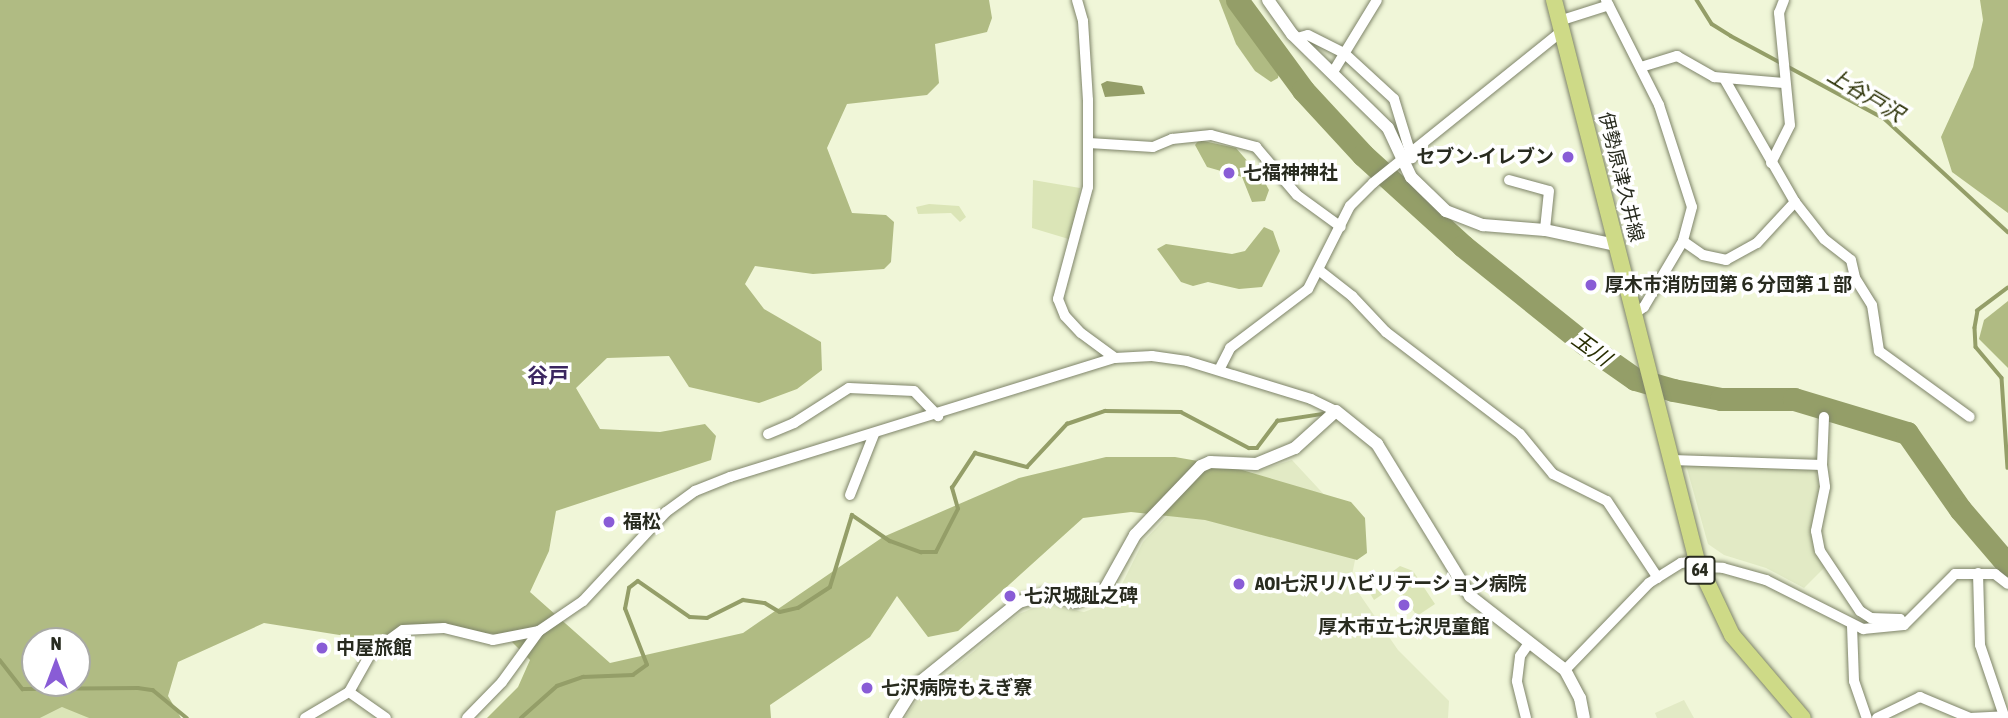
<!DOCTYPE html>
<html>
<head>
<meta charset="utf-8">
<style>
	body { margin:0 }
	#map { position:relative; width:2008px; height:718px; overflow:hidden; background:#f0f6d8; font-family:"Asap Condensed","Noto Sans JP",sans-serif }
	div>[style] { position:absolute }
	[style*='--x'] { left:calc(var(--x)*1px); top:calc(var(--y)*1px); width:calc(var(--w)*1px); rotate:calc(var(--a)*1deg) }
	.built>* { inset:0; background:#e2eac5 }
	.green>* { inset:0; background:#dbe5b7 }
	.forest>* { inset:0; background:#b0bb83 }
	.water>* { inset:0; background:#949e68 }
	.stream>* { height:3.5px; margin:-1.75px; padding:0 1.75px; transform-origin:1.75px; border-radius:1.75px; background:#949e68 }
	.river>* { height:23px; margin:-11.5px; padding:0 11.5px; transform-origin:11.5px; border-radius:11.5px; background:#949e68 }
	.roads { filter:drop-shadow(0 0 2px #7e8469) drop-shadow(0 0 2px #7e8469) }
	.minor>* { height:10px; margin:-5px; padding:0 5px; transform-origin:5px; border-radius:5px; background:#fff }
	.tertiary>* { height:12px; margin:-6px; padding:0 6px; transform-origin:6px; border-radius:6px; background:#fff }
	.primary>* { height:16px; margin:-8px; padding:0 8px; transform-origin:8px; border-radius:8px; background:#ceda87 }
	.dots>* { width:19px; height:19px; translate:-50% -50%; box-sizing:border-box; border:4px solid #fff; border-radius:50% }
	span { translate:-50% -50%; white-space:nowrap; text-align:center; line-height:1.15; -webkit-text-stroke:7px #fff; paint-order:stroke }
	.shield-label span { padding:2px 5px; background:#fff; border:2px solid; border-radius:5px; -webkit-text-stroke-width:0 }
	.shield-label { font-size:18px; color:#282b1f; font-weight:700 }
	.poi-label { font-size:19px; color:#282b1f; font-weight:700 }
	.right { translate:-100% -50%; text-align:right }
	.left { translate:0 -50%; text-align:left }
	.street-label { font-size:19px; color:#282b1f }
	.water-label { font-size:21px; color:#292f03; font-style:italic }
	.neighbourhood-label { font-size:21px; color:#3b2660; font-weight:700 }
	.north { position:absolute; left:21px; top:627px; width:70px; height:70px; box-sizing:border-box; background:#fff; border:2px solid #a9aaa5; border-radius:50%; rotate:0deg; font-size:19px; font-weight:700; line-height:28px; text-align:center; color:#282b1f }
	.north::after { content:''; display:block; margin:auto; width:24px; height:32px; background:#895cd6; clip-path:polygon(50% 0,100% 100%,50% 72%,0 100%) }
</style>
</head>
<body>
<div id="map">
	<div class="built">
		<i style="clip-path:polygon(1292px 460px,1343px 515px,1356px 555px,1352px 575px,1358px 592px,1398px 650px,1449px 701px,1448px 718px,905px 718px,920px 696px,1019px 614px,1043px 604px,1084px 612px,1103px 605px,1118px 592px,1143px 542px,1190px 492px)"></i>
		<i style="clip-path:polygon(1686px 465px,1815px 468px,1820px 490px,1815px 511px,1826px 566px,1804px 588px,1766px 568px,1724px 555px,1708px 544px)"></i>
		<i style="clip-path:polygon(1684px 700px,1694px 718px,1657px 718px,1655px 713px)"></i>
	</div>
	<div class="green">
		<i style="clip-path:polygon(1033px 180px,1080px 188px,1072px 240px,1032px 228px)"></i>
		<i style="clip-path:polygon(929px 204px,959px 206px,966px 217px,960px 222px,951px 213px,918px 214px,916px 207px)"></i>
		<i style="clip-path:polygon(1400px 566px,1413px 571px,1435px 604px,1417px 616px,1396px 585px,1374px 600px,1368px 590px)"></i>
		<i style="clip-path:polygon(62px 707px,77px 710px,89px 718px,40px 718px)"></i>
	</div>
	<div class="forest">
		<i style="clip-path:polygon(evenodd,0 0,989px 0,992px 18px,987px 32px,935px 44px,939px 83px,927px 95px,847px 104px,827px 148px,852px 213px,886px 215px,894px 222px,891px 262px,884px 269px,813px 274px,755px 266px,745px 284px,764px 309px,821px 342px,822px 370px,797px 389px,759px 403px,689px 387px,669px 356px,607px 358px,576px 388px,600px 429px,660px 432px,705px 424px,716px 436px,711px 460px,556px 511px,549px 551px,530px 592px,610px 663px,743px 633px,883px 537px,1019px 478px,1106px 457px,1175px 457px,1232px 467px,1351px 502px,1365px 518px,1367px 553px,1357px 560px,1205px 520px,1131px 512px,1083px 518px,958px 631px,928px 637px,897px 596px,870px 637px,770px 705px,771px 718px,487px 718px,518px 687px,530px 660px,505px 635px,445px 629px,371px 640px,264px 623px,178px 662px,168px 696px,181px 718px,89px 718px,62px 707px,40px 718px,0 718px,0 0,35px 641px,77px 641px,77px 683px,35px 683px,35px 641px)"></i>
		<i style="clip-path:polygon(1219px 0,1232px 0,1280px 68px,1278px 78px,1271px 82px,1255px 71px,1236px 44px)"></i>
		<i style="clip-path:polygon(1980px 0,2008px 0,2008px 213px,1952px 172px,1941px 137px,1973px 67px,1983px 20px)"></i>
		<i style="clip-path:polygon(1199px 140px,1236px 148px,1263px 179px,1269px 190px,1265px 201px,1252px 202px,1242px 177px,1207px 167px,1195px 145px)"></i>
		<i style="clip-path:polygon(1264px 227px,1273px 231px,1280px 251px,1262px 287px,1239px 289px,1208px 282px,1193px 286px,1181px 282px,1157px 249px,1166px 244px,1232px 254px,1245px 251px)"></i>
		<i style="clip-path:polygon(2008px 301px,2008px 368px,1979px 339px,1984px 320px)"></i>
	</div>
	<div class="water">
		<i style="clip-path:polygon(1107px 81px,1142px 86px,1145px 94px,1105px 97px,1101px 84px)"></i>
	</div>
	<div class="stream">
		<i style="--x:1697;--y:0;--w:28;--a:58"></i>
		<i style="--x:1712;--y:24;--w:22;--a:32"></i>
		<i style="--x:1731;--y:36;--w:175;--a:28.3"></i>
		<i style="--x:1885;--y:119;--w:167;--a:42.6"></i>
		<i style="--x:2008;--y:288;--w:38;--a:143"></i>
		<i style="--x:1978;--y:311;--w:17;--a:100"></i>
		<i style="--x:1975;--y:328;--w:19;--a:87"></i>
		<i style="--x:1976;--y:347;--w:40;--a:50"></i>
		<i style="--x:2002;--y:378;--w:90;--a:86.2"></i>
		<i style="--x:0;--y:660;--w:37;--a:52"></i>
		<i style="--x:23;--y:689;--w:115;--a:-0.5"></i>
		<i style="--x:138;--y:688;--w:15;--a:8"></i>
		<i style="--x:153;--y:690;--w:44;--a:39.5"></i>
		<i style="--x:521;--y:718;--w:48;--a:-41.6"></i>
		<i style="--x:557;--y:686;--w:28;--a:-19"></i>
		<i style="--x:583;--y:677;--w:50;--a:-2.3"></i>
		<i style="--x:633;--y:675;--w:17;--a:-36"></i>
		<i style="--x:647;--y:665;--w:60;--a:-111.4"></i>
		<i style="--x:625;--y:609;--w:21;--a:-79"></i>
		<i style="--x:629;--y:588;--w:11;--a:-38"></i>
		<i style="--x:638;--y:581;--w:63;--a:34.7"></i>
		<i style="--x:690;--y:617;--w:17;--a:3"></i>
		<i style="--x:707;--y:618;--w:40;--a:-26.6"></i>
		<i style="--x:743;--y:600;--w:22;--a:8"></i>
		<i style="--x:765;--y:603;--w:17;--a:31"></i>
		<i style="--x:780;--y:612;--w:18;--a:-13"></i>
		<i style="--x:798;--y:608;--w:38;--a:-33"></i>
		<i style="--x:830;--y:587;--w:75;--a:-73"></i>
		<i style="--x:852;--y:515;--w:46;--a:34.4"></i>
		<i style="--x:890;--y:541;--w:33;--a:20"></i>
		<i style="--x:921;--y:552;--w:15;--a:0"></i>
		<i style="--x:936;--y:552;--w:48;--a:-62.9"></i>
		<i style="--x:958;--y:509;--w:22;--a:-106"></i>
		<i style="--x:952;--y:488;--w:42;--a:-56.7"></i>
		<i style="--x:975;--y:453;--w:54;--a:15.1"></i>
		<i style="--x:1027;--y:467;--w:59;--a:-47.1"></i>
		<i style="--x:1067;--y:424;--w:40;--a:-18.9"></i>
		<i style="--x:1105;--y:411;--w:76;--a:0.8"></i>
		<i style="--x:1181;--y:412;--w:77;--a:27.9"></i>
		<i style="--x:1249;--y:448;--w:8;--a:0"></i>
		<i style="--x:1257;--y:448;--w:34;--a:-53"></i>
		<i style="--x:1277;--y:421;--w:46;--a:-8.8"></i>
	</div>
	<div class="river">
		<i style="--x:1237;--y:0;--w:112;--a:53.7"></i>
		<i style="--x:1303;--y:90;--w:88;--a:47.3"></i>
		<i style="--x:1363;--y:155;--w:135;--a:42.3"></i>
		<i style="--x:1463;--y:246;--w:156;--a:38.8"></i>
		<i style="--x:1585;--y:344;--w:61;--a:35"></i>
		<i style="--x:1635;--y:379;--w:40;--a:16"></i>
		<i style="--x:1673;--y:390;--w:49;--a:10.6"></i>
		<i style="--x:1721;--y:399;--w:73;--a:0"></i>
		<i style="--x:1794;--y:399;--w:118;--a:16.7"></i>
		<i style="--x:1907;--y:433;--w:93;--a:55.1"></i>
		<i style="--x:1960;--y:509;--w:74;--a:49.4"></i>
	</div>
	<div class="roads">
		<div class="minor">
			<i style="--x:1077;--y:0;--w:22;--a:74"></i>
			<i style="--x:1083;--y:21;--w:79;--a:86.4"></i>
			<i style="--x:1088;--y:100;--w:87;--a:90"></i>
			<i style="--x:1088;--y:187;--w:116;--a:105"></i>
			<i style="--x:1058;--y:299;--w:18;--a:68"></i>
			<i style="--x:1065;--y:316;--w:23;--a:47"></i>
			<i style="--x:1081;--y:333;--w:42;--a:36.3"></i>
			<i style="--x:1606;--y:0;--w:118;--a:63.2"></i>
			<i style="--x:1659;--y:105;--w:107;--a:72.1"></i>
			<i style="--x:1692;--y:207;--w:35;--a:105"></i>
			<i style="--x:1683;--y:241;--w:77;--a:120.6"></i>
			<i style="--x:1644;--y:307;--w:12;--a:145"></i>
			<i style="--x:1559;--y:21;--w:52;--a:-17.7"></i>
			<i style="--x:1297;--y:38;--w:11;--a:-15"></i>
			<i style="--x:1308;--y:35;--w:40;--a:26.6"></i>
			<i style="--x:1344;--y:53;--w:68;--a:42.6"></i>
			<i style="--x:1394;--y:99;--w:62;--a:73"></i>
			<i style="--x:1641;--y:67;--w:38;--a:-17"></i>
			<i style="--x:1677;--y:56;--w:43;--a:29.6"></i>
			<i style="--x:1714;--y:77;--w:70;--a:4.9"></i>
			<i style="--x:1333;--y:72;--w:84;--a:-58.6"></i>
			<i style="--x:1725;--y:80;--w:141;--a:60.2"></i>
			<i style="--x:1795;--y:202;--w:47;--a:51.9"></i>
			<i style="--x:1824;--y:239;--w:34;--a:38"></i>
			<i style="--x:1851;--y:260;--w:18;--a:77"></i>
			<i style="--x:1855;--y:278;--w:32;--a:58"></i>
			<i style="--x:1872;--y:305;--w:47;--a:81.3"></i>
			<i style="--x:1879;--y:351;--w:112;--a:36"></i>
			<i style="--x:1089;--y:143;--w:64;--a:3.6"></i>
			<i style="--x:1153;--y:147;--w:21;--a:-23"></i>
			<i style="--x:1172;--y:139;--w:39;--a:-6"></i>
			<i style="--x:1211;--y:135;--w:47;--a:14.9"></i>
			<i style="--x:1256;--y:147;--w:63;--a:49.5"></i>
			<i style="--x:1297;--y:195;--w:54;--a:36"></i>
			<i style="--x:1771;--y:163;--w:42;--a:-63.4"></i>
			<i style="--x:1790;--y:125;--w:113;--a:-95.6"></i>
			<i style="--x:1779;--y:13;--w:14;--a:-69"></i>
			<i style="--x:1509;--y:180;--w:41;--a:15.4"></i>
			<i style="--x:1549;--y:191;--w:39;--a:96"></i>
			<i style="--x:1683;--y:241;--w:24;--a:35"></i>
			<i style="--x:1703;--y:255;--w:24;--a:12"></i>
			<i style="--x:1726;--y:260;--w:35;--a:-29"></i>
			<i style="--x:1757;--y:243;--w:56;--a:-47.2"></i>
			<i style="--x:1320;--y:271;--w:41;--a:38"></i>
			<i style="--x:1352;--y:296;--w:50;--a:46.6"></i>
			<i style="--x:1386;--y:332;--w:168;--a:37.3"></i>
			<i style="--x:1520;--y:434;--w:52;--a:50.5"></i>
			<i style="--x:1553;--y:474;--w:60;--a:26.6"></i>
			<i style="--x:1607;--y:501;--w:92;--a:56.5"></i>
			<i style="--x:1219;--y:370;--w:25;--a:-63"></i>
			<i style="--x:1230;--y:348;--w:98;--a:-37.1"></i>
			<i style="--x:1308;--y:289;--w:93;--a:-63.2"></i>
			<i style="--x:1350;--y:206;--w:33;--a:-45"></i>
			<i style="--x:1373;--y:183;--w:243;--a:-38.8"></i>
			<i style="--x:768;--y:434;--w:28;--a:-23"></i>
			<i style="--x:794;--y:423;--w:65;--a:-32.5"></i>
			<i style="--x:849;--y:388;--w:65;--a:2.6"></i>
			<i style="--x:914;--y:391;--w:35;--a:46"></i>
			<i style="--x:1672;--y:460;--w:150;--a:1.9"></i>
			<i style="--x:1822;--y:465;--w:22;--a:82"></i>
			<i style="--x:1825;--y:487;--w:45;--a:101.6"></i>
			<i style="--x:1816;--y:531;--w:20;--a:79"></i>
			<i style="--x:1820;--y:551;--w:72;--a:56.3"></i>
			<i style="--x:1860;--y:611;--w:13;--a:32"></i>
			<i style="--x:1871;--y:618;--w:29;--a:2"></i>
			<i style="--x:1900;--y:619;--w:7;--a:56"></i>
			<i style="--x:1822;--y:465;--w:48;--a:-87.6"></i>
			<i style="--x:850;--y:495;--w:66;--a:-68.5"></i>
			<i style="--x:1699;--y:567;--w:24;--a:2"></i>
			<i style="--x:1723;--y:568;--w:45;--a:15.6"></i>
			<i style="--x:1766;--y:580;--w:109;--a:26.8"></i>
			<i style="--x:1863;--y:629;--w:41;--a:-5.6"></i>
			<i style="--x:1904;--y:625;--w:72;--a:-45"></i>
			<i style="--x:1955;--y:574;--w:40;--a:0"></i>
			<i style="--x:1995;--y:574;--w:16;--a:38"></i>
			<i style="--x:1978;--y:573;--w:72;--a:88.4"></i>
			<i style="--x:1980;--y:645;--w:72;--a:71.3"></i>
			<i style="--x:1852;--y:626;--w:55;--a:87.9"></i>
			<i style="--x:1854;--y:681;--w:39;--a:71"></i>
			<i style="--x:1565;--y:670;--w:121;--a:-46"></i>
			<i style="--x:1649;--y:583;--w:38;--a:-32"></i>
			<i style="--x:1681;--y:563;--w:16;--a:-7"></i>
			<i style="--x:349;--y:692;--w:45;--a:35.1"></i>
			<i style="--x:305;--y:718;--w:51;--a:-30.6"></i>
			<i style="--x:349;--y:692;--w:45;--a:-60.6"></i>
			<i style="--x:371;--y:653;--w:39;--a:-36"></i>
			<i style="--x:403;--y:630;--w:41;--a:-2.8"></i>
			<i style="--x:444;--y:628;--w:50;--a:13.8"></i>
			<i style="--x:493;--y:640;--w:47;--a:-11.1"></i>
			<i style="--x:467;--y:718;--w:50;--a:-45.8"></i>
			<i style="--x:502;--y:682;--w:63;--a:-54"></i>
			<i style="--x:539;--y:631;--w:53;--a:-34.3"></i>
			<i style="--x:583;--y:601;--w:122;--a:-47"></i>
			<i style="--x:666;--y:512;--w:36;--a:-36"></i>
			<i style="--x:695;--y:491;--w:38;--a:-22"></i>
			<i style="--x:730;--y:477;--w:403;--a:-17.2"></i>
			<i style="--x:1115;--y:358;--w:37;--a:-3"></i>
			<i style="--x:1152;--y:356;--w:35;--a:8"></i>
			<i style="--x:1187;--y:361;--w:130;--a:17"></i>
			<i style="--x:1311;--y:399;--w:28;--a:26"></i>
			<i style="--x:1526;--y:718;--w:38;--a:-104"></i>
			<i style="--x:1517;--y:681;--w:25;--a:-83"></i>
			<i style="--x:1520;--y:656;--w:16;--a:-55"></i>
			<i style="--x:1877;--y:718;--w:48;--a:-26"></i>
			<i style="--x:1920;--y:697;--w:54;--a:22.8"></i>
			<i style="--x:1970;--y:718;--w:35;--a:-3"></i>
		</div>
		<div class="tertiary">
			<i style="--x:1268;--y:0;--w:42;--a:54.8"></i>
			<i style="--x:1292;--y:34;--w:134;--a:44.4"></i>
			<i style="--x:1388;--y:128;--w:54;--a:64.9"></i>
			<i style="--x:1411;--y:177;--w:49;--a:44.2"></i>
			<i style="--x:1446;--y:211;--w:40;--a:21"></i>
			<i style="--x:1483;--y:225;--w:62;--a:4.6"></i>
			<i style="--x:1545;--y:230;--w:73;--a:11.9"></i>
			<i style="--x:895;--y:718;--w:36;--a:-58"></i>
			<i style="--x:914;--y:687;--w:135;--a:-39"></i>
			<i style="--x:1019;--y:602;--w:29;--a:-16"></i>
			<i style="--x:1047;--y:594;--w:29;--a:16"></i>
			<i style="--x:1075;--y:602;--w:33;--a:-23"></i>
			<i style="--x:1105;--y:589;--w:62;--a:-60.9"></i>
			<i style="--x:1135;--y:535;--w:95;--a:-46.3"></i>
			<i style="--x:1201;--y:466;--w:10;--a:-24"></i>
			<i style="--x:1210;--y:462;--w:46;--a:2.5"></i>
			<i style="--x:1256;--y:464;--w:42;--a:-22.3"></i>
			<i style="--x:1295;--y:448;--w:55;--a:-42.1"></i>
			<i style="--x:1336;--y:411;--w:53;--a:38.8"></i>
			<i style="--x:1377;--y:444;--w:178;--a:58.5"></i>
			<i style="--x:1470;--y:596;--w:120;--a:37.9"></i>
			<i style="--x:1565;--y:670;--w:32;--a:62"></i>
			<i style="--x:1580;--y:698;--w:20;--a:79"></i>
		</div>
		<div class="primary">
			<i style="--x:1554;--y:0;--w:579;--a:75.7"></i>
			<i style="--x:1697;--y:561;--w:82;--a:64.7"></i>
			<i style="--x:1732;--y:635;--w:109;--a:49.5"></i>
		</div>
	</div>
	<div class="dots">
		<i style="left:1568px;top:157px;background:#895cd6"></i>
		<i style="left:1229px;top:173px;background:#895cd6"></i>
		<i style="left:1591px;top:285px;background:#895cd6"></i>
		<i style="left:609px;top:522px;background:#895cd6"></i>
		<i style="left:1239px;top:584px;background:#895cd6"></i>
		<i style="left:1010px;top:596px;background:#895cd6"></i>
		<i style="left:1404px;top:605px;background:#895cd6"></i>
		<i style="left:322px;top:648px;background:#895cd6"></i>
		<i style="left:867px;top:688px;background:#895cd6"></i>
	</div>
	<div class="shield-label">
		<span style="left:1700px;top:570px">64</span>
	</div>
	<div class="poi-label">
		<span class="right" style="left:1554px;top:157px">セブン-イレブン</span>
		<span class="left" style="left:1243px;top:173px">七福神神社</span>
		<span class="left" style="left:1605px;top:285px">厚木市消防団第６分団第１部</span>
		<span class="left" style="left:623px;top:522px">福松</span>
		<span class="left" style="left:1255px;top:584px">AOI七沢リハビリテーション病院</span>
		<span class="left" style="left:1024px;top:596px">七沢城趾之碑</span>
		<span style="left:1404px;top:627px">厚木市立七沢児童館</span>
		<span class="left" style="left:336px;top:648px">中屋旅館</span>
		<span class="left" style="left:881px;top:688px">七沢病院もえぎ寮</span>
	</div>
	<div class="street-label">
		<span style="left:1621px;top:177px;rotate:76deg">伊勢原津久井線</span>
	</div>
	<div class="water-label">
		<span style="left:1866px;top:94px;rotate:31deg">上谷戸沢</span>
		<span style="left:1592px;top:348px;rotate:36deg">玉川</span>
	</div>
	<div class="neighbourhood-label">
		<span style="left:548px;top:375px">谷戸</span>
	</div>
	<div class="north">N</div>
</div>
</body>
</html>
